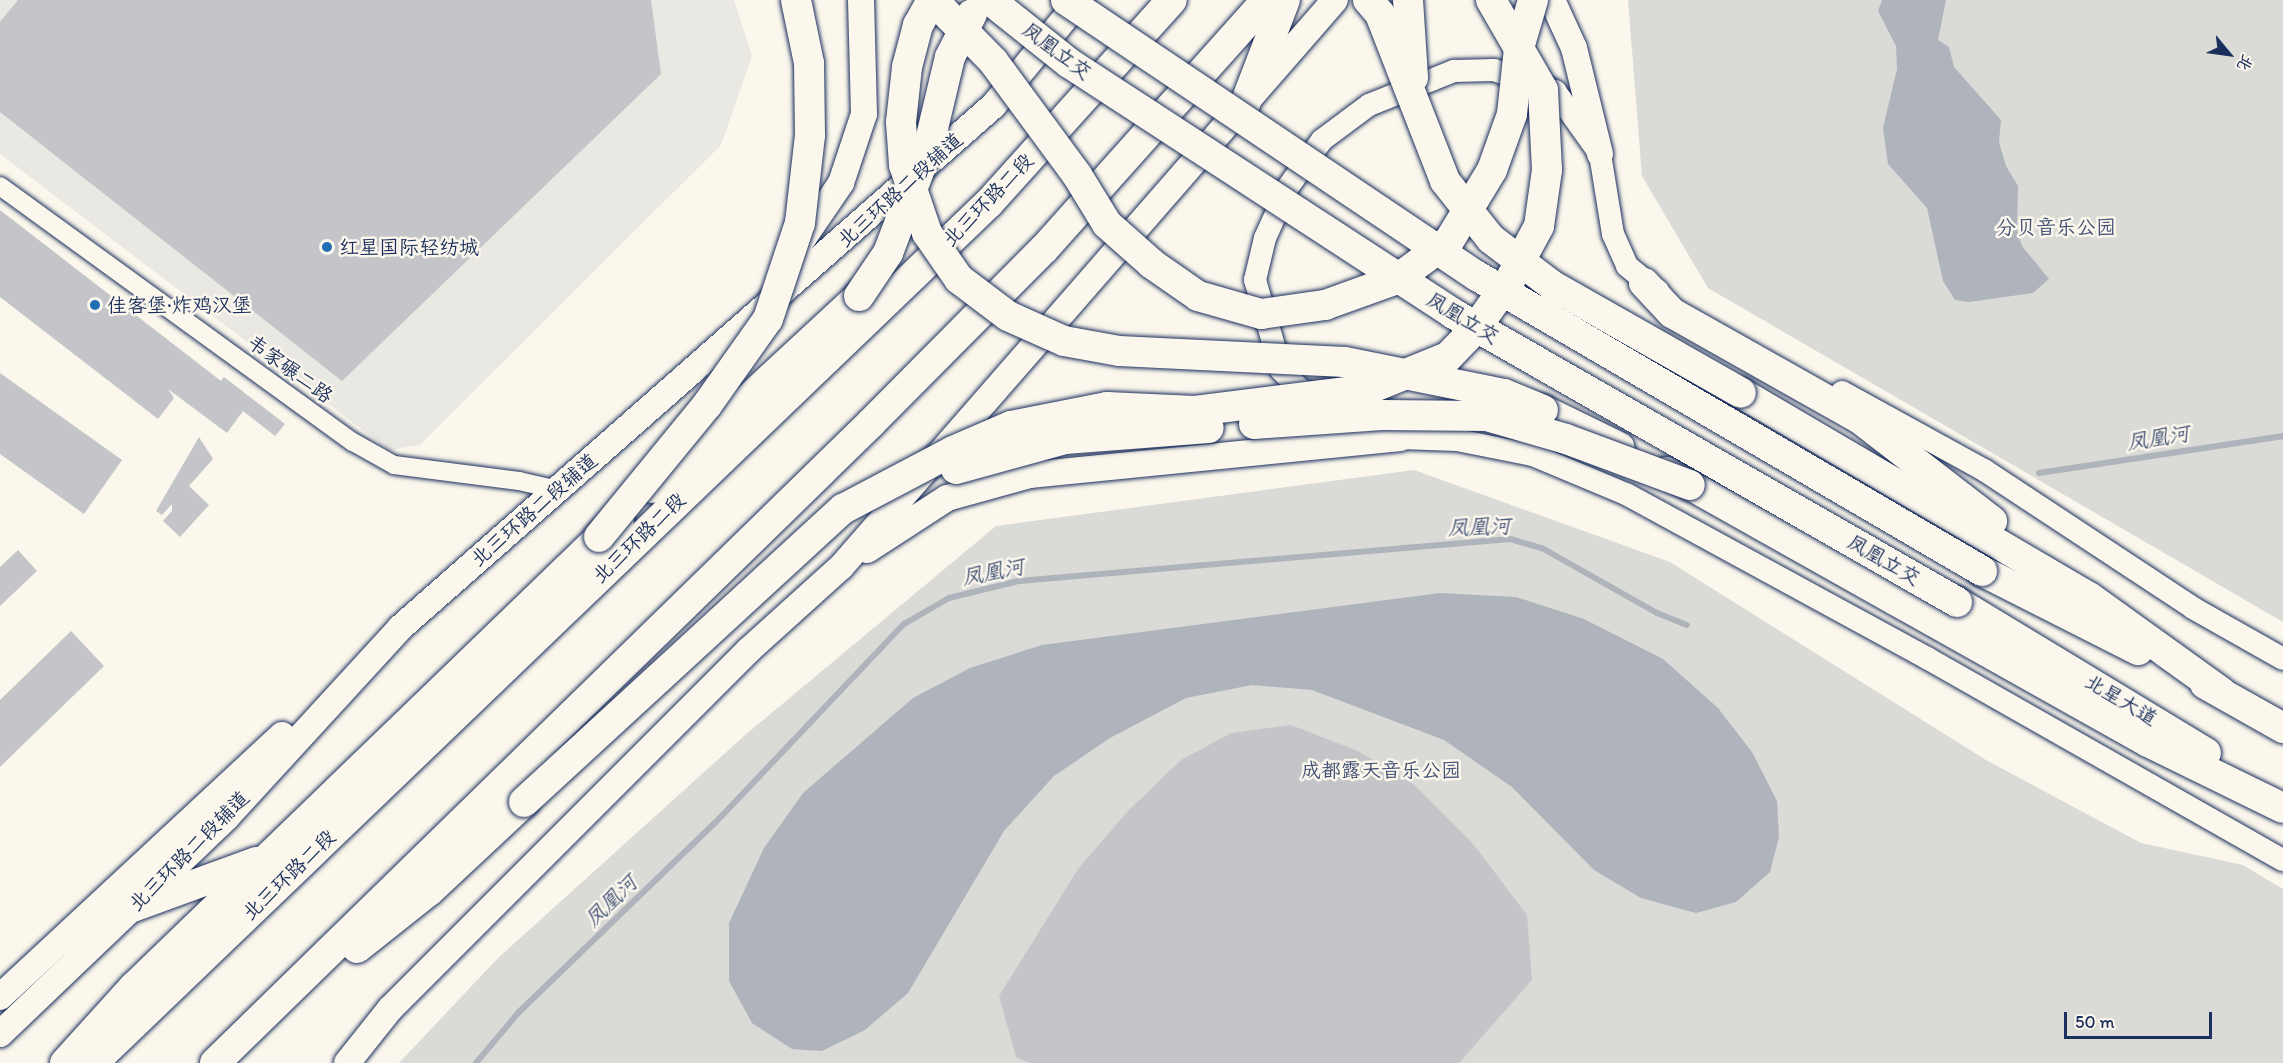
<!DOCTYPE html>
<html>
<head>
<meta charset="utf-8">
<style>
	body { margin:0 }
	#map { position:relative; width:2283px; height:1063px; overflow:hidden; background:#fbf7ec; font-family:Itim,"LXGW WenKai TC",sans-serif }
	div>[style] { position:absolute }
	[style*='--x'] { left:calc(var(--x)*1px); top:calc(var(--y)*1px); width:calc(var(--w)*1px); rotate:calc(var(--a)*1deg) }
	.built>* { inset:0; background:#eae8e2 }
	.green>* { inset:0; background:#dadad7 }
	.water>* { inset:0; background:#afb3bb }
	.stream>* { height:6px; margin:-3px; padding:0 3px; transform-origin:3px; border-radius:3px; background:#afb3bb }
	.building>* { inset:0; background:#c3c5c9 }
	.roads { filter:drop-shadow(0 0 2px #1b2f5e) drop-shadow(0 0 2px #1b2f5e) }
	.minor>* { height:18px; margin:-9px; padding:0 9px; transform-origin:9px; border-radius:9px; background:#fbf7ec }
	.tertiary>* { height:22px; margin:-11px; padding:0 11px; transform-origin:11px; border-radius:11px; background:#fbf7ec }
	.secondary>* { height:26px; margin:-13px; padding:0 13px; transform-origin:13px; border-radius:13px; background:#fbf7ec }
	.trunk>* { height:30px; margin:-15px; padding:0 15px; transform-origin:15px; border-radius:15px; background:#fbf7ec }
	.bridges { filter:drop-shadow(0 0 2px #1b2f5e) drop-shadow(0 0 2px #1b2f5e) }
	.trunk-bridge>* { height:30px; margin:-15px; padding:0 15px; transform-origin:15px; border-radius:15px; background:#fbf7ec }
	.dots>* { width:16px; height:16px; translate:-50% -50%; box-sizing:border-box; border:3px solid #fbf7ec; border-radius:50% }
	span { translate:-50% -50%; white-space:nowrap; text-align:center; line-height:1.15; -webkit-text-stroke:5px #fbf7ec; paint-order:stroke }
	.street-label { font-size:20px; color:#1b2f5e }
	.park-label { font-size:20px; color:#415176 }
	.poi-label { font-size:20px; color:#1b2f5e }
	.left { translate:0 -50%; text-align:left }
	.water-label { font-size:21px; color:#47577a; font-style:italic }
	.north { position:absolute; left:2199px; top:24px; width:60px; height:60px; -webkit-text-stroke:4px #fbf7ec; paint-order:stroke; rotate:119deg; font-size:16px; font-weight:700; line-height:24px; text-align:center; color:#1b2f5e }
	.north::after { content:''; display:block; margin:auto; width:21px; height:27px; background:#1b2f5e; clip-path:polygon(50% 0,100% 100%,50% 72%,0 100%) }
	.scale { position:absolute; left:2064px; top:1012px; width:148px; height:27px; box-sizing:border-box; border:3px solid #1b2f5e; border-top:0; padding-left:8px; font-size:18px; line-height:21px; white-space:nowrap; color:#1b2f5e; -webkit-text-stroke:4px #fbf7ec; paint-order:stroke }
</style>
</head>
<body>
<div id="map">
	<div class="built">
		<i style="clip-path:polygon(0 0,734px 0,752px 56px,721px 145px,420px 445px,389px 450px,0 154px)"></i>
	</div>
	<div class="green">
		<i style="clip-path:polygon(1628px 0,2283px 0,2283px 622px,1708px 288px,1642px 176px)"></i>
		<i style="clip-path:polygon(1414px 470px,1670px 562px,1986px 760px,2141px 843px,2243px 865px,2283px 889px,2283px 1063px,399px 1063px,498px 958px,744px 736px,996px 526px)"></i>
	</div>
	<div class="water">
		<i style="clip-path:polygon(1882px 0,1946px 0,1938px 40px,1949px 47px,1954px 67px,2001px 120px,1999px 142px,2006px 166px,2018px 186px,2017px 230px,2022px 246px,2049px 279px,2033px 293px,1969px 302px,1955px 300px,1943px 281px,1927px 208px,1888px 164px,1883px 128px,1897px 69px,1896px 46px,1878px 11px)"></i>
		<i style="clip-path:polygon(1440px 593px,1516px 597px,1584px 619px,1663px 659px,1718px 708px,1752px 752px,1777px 801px,1779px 837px,1770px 872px,1736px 902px,1696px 913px,1641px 898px,1594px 870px,1512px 787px,1444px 740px,1312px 690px,1252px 685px,1186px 698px,1110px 738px,1054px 776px,1004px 831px,908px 993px,865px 1030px,822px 1051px,792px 1049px,752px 1023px,729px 981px,729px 923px,764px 848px,803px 793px,913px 698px,970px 668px,1042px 645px)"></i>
	</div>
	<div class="stream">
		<i style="--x:2039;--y:473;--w:247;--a:-8.6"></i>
		<i style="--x:476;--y:1063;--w:67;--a:-49.9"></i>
		<i style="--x:519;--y:1012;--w:271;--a:-44"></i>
		<i style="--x:714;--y:824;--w:276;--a:-46.5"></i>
		<i style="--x:904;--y:624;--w:52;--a:-30"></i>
		<i style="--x:949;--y:598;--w:72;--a:-13.7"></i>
		<i style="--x:1019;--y:581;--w:493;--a:-4.9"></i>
		<i style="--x:1510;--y:539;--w:33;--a:16"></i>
		<i style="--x:1542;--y:548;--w:132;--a:29.5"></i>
		<i style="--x:1657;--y:613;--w:32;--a:22"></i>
	</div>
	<div class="building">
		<i style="clip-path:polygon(18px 0,651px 0,661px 74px,342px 381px,0 112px,0 22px)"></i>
		<i style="clip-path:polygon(0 210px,221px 381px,224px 377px,285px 424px,275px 436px,243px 411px,227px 433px,168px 389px,174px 398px,158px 419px,0 297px)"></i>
		<i style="clip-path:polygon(0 373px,122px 460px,84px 514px,0 454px)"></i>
		<i style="clip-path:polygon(199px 437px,213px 459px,189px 486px,209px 505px,180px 537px,163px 521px,172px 511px,172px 504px,162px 515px,156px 511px)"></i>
		<i style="clip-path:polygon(18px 550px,37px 571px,0 606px,0 567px)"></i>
		<i style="clip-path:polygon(71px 631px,104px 666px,0 767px,0 700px)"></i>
		<i style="clip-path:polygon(1291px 725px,1358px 751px,1413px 784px,1474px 845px,1527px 915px,1532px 980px,1459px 1063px,1030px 1063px,1016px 1057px,999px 996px,1078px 869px,1127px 812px,1181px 760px,1231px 733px)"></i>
	</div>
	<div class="roads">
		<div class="minor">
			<i style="--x:0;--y:186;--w:436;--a:36"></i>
			<i style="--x:353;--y:442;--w:47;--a:29.3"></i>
			<i style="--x:394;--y:465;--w:126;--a:7.3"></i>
			<i style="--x:519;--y:481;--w:39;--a:13"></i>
		</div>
		<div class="tertiary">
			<i style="--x:1842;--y:392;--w:162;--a:28.8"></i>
			<i style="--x:1984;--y:470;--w:250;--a:33.4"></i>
			<i style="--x:2193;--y:608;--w:103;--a:29.5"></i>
			<i style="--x:1321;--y:399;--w:23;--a:-155"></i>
			<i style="--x:1300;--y:389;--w:27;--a:-135"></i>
			<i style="--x:1281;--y:370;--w:94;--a:-106.1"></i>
			<i style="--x:1255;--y:280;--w:43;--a:-76.6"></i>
			<i style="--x:1265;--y:238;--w:56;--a:-65.7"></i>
			<i style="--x:1288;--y:187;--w:58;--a:-54.1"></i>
			<i style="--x:1322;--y:140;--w:59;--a:-36.7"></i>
			<i style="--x:1369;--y:105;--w:92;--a:-21.8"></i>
			<i style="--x:1454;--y:71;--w:40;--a:-1.4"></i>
			<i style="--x:1494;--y:70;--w:65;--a:19"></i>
			<i style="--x:1555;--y:91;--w:77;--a:54.5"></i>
			<i style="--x:1600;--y:154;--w:81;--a:80.8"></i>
			<i style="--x:1613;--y:234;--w:35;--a:66"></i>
			<i style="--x:1627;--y:266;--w:40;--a:39"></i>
			<i style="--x:1383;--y:430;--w:19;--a:25"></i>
			<i style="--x:1400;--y:438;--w:57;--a:2"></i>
			<i style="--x:1457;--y:440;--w:77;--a:11.2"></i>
			<i style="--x:1533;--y:455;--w:103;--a:22.8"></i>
			<i style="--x:1628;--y:495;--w:341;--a:28.6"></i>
			<i style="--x:1927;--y:658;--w:409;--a:29.6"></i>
		</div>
		<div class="secondary">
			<i style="--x:1552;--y:0;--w:53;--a:65.4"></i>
			<i style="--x:1574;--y:48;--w:109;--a:76.2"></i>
			<i style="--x:796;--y:249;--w:80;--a:-55.7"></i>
			<i style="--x:841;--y:183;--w:73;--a:-71.6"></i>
			<i style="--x:864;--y:114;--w:114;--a:-91.5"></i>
			<i style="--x:867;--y:550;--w:95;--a:-33"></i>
			<i style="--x:947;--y:498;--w:86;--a:-15.5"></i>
			<i style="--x:1030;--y:475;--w:372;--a:-5.7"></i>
			<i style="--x:0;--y:997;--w:385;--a:-42.9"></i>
			<i style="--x:0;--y:1034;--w:314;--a:-43.7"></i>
			<i style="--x:227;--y:817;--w:256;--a:-47.5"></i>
			<i style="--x:400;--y:628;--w:791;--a:-41.36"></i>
			<i style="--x:994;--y:105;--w:136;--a:-50.7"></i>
			<i style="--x:347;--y:1063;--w:69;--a:-51.5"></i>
			<i style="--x:390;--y:1009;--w:508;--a:-45"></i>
			<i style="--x:749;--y:650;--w:124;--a:-42.1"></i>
			<i style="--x:841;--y:567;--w:752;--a:-48.94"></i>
		</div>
		<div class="trunk">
			<i style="--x:1245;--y:104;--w:111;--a:-69"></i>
			<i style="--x:1644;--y:283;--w:41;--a:47"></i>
			<i style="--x:1672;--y:313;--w:216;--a:29.4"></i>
			<i style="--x:1860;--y:419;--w:167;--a:37.7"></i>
			<i style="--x:1741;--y:393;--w:403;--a:30.4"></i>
			<i style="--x:2089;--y:597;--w:163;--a:35.7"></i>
			<i style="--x:1543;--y:410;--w:85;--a:26"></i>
			<i style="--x:1667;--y:472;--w:552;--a:29.31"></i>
			<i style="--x:2148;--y:742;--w:150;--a:26.1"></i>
			<i style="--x:652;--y:488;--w:282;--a:-42.8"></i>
			<i style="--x:1982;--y:571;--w:175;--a:26.9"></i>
			<i style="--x:1957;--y:602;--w:291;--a:31.2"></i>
			<i style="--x:2205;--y:684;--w:90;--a:29.4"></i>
			<i style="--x:133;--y:907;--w:131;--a:-20.1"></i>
			<i style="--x:357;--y:948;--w:92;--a:-38.4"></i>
			<i style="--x:429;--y:891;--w:130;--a:-43.1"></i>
			<i style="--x:65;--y:1063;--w:103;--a:-47.8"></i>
			<i style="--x:134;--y:987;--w:674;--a:-43.98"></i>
			<i style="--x:93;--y:1063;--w:1242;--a:-43.83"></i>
			<i style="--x:989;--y:203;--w:273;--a:-48"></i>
			<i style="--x:215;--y:1063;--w:916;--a:-44.29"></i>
			<i style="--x:871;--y:423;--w:245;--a:-45.2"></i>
			<i style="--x:1044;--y:249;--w:334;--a:-48.2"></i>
		</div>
	</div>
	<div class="bridges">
		<div class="trunk-bridge">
			<i style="--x:932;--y:0;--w:29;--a:119"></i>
			<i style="--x:918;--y:25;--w:43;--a:104.7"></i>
			<i style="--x:907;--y:67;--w:55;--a:96.2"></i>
			<i style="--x:901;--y:122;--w:43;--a:86"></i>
			<i style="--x:904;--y:165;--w:72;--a:71.3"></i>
			<i style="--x:927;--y:233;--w:56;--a:55.2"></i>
			<i style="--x:959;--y:279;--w:61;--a:37.1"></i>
			<i style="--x:1008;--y:316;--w:61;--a:24.1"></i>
			<i style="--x:1064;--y:341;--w:56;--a:10.3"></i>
			<i style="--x:1119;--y:351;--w:226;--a:2.8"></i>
			<i style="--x:1345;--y:362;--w:162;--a:11.4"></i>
			<i style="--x:1504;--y:394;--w:42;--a:22.3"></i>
			<i style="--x:933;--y:0;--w:86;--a:45.5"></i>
			<i style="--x:993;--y:61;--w:142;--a:53.6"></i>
			<i style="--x:1077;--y:175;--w:57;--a:58.5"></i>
			<i style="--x:1107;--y:224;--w:60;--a:41.6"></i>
			<i style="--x:1152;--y:264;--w:56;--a:34.8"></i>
			<i style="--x:1198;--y:296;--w:66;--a:15.9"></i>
			<i style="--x:1261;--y:314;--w:65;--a:-8"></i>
			<i style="--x:1325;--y:305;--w:77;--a:-19.9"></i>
			<i style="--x:1397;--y:279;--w:64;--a:-36.2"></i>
			<i style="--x:1449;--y:241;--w:83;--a:-58.8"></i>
			<i style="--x:1492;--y:170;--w:59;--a:-70.3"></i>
			<i style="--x:1512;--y:114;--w:66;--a:-83.9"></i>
			<i style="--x:1519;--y:48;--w:50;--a:-73.7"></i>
			<i style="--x:990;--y:0;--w:101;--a:38.6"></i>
			<i style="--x:1069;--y:63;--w:457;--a:33.1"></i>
			<i style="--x:1452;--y:313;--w:582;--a:29.78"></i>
			<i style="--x:1066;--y:0;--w:495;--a:33.9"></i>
			<i style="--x:1477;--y:276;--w:585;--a:30.29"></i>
			<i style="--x:1368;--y:0;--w:18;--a:49"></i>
			<i style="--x:1380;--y:14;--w:179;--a:68.7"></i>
			<i style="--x:1445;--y:181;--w:74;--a:51.6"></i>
			<i style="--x:1491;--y:239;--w:78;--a:37.2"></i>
			<i style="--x:1553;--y:286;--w:216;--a:29.6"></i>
			<i style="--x:1408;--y:0;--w:78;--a:86.3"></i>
			<i style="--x:859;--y:296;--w:52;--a:-56"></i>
			<i style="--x:888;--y:253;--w:116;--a:-69.2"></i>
			<i style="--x:929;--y:145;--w:90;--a:-76.6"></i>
			<i style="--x:950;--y:57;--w:48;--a:-62.9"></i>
			<i style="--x:1254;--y:424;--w:128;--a:-4"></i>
			<i style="--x:1382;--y:415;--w:105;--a:0.5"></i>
			<i style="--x:1487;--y:416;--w:82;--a:16.2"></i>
			<i style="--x:1566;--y:439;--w:132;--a:20.4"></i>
			<i style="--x:956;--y:469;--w:113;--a:-15.4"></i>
			<i style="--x:1065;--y:439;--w:144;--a:-4.4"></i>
			<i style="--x:599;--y:537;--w:171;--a:-50.7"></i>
			<i style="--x:707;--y:405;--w:105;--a:-54.7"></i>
			<i style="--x:768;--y:319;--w:101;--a:-71.6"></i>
			<i style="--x:800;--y:223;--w:89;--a:-83.5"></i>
			<i style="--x:810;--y:135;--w:72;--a:-90.8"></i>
			<i style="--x:809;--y:63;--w:64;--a:-101.7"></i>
			<i style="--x:524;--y:802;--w:433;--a:-42.6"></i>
			<i style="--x:843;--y:509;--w:124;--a:-27.8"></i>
			<i style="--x:953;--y:451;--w:63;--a:-23.3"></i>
			<i style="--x:1011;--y:426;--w:98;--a:-11.2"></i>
			<i style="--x:1107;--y:407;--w:88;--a:2.6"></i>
			<i style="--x:1195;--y:411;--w:175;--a:-7.2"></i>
			<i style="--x:1369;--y:389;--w:85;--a:-22.1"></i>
			<i style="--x:1448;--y:357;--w:40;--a:-46"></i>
			<i style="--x:1476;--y:328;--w:61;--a:-55"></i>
			<i style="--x:1511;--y:278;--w:59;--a:-61.7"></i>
			<i style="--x:1539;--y:226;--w:57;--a:-81.9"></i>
			<i style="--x:1547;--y:170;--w:80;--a:-92.9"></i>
			<i style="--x:1543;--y:90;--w:104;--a:-120"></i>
		</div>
	</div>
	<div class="dots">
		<i style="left:327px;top:247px;background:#1f6fb2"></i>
		<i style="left:95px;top:305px;background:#1f6fb2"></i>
	</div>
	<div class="street-label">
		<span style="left:1057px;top:51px;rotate:37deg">凤凰立交</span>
		<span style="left:900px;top:190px;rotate:-42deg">北三环路二段辅道</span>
		<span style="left:988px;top:200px;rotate:-46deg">北三环路二段</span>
		<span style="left:1463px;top:318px;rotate:31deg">凤凰立交</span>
		<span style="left:290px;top:369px;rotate:36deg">韦家碾二路</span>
		<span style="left:534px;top:510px;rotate:-41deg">北三环路二段辅道</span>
		<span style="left:639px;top:538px;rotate:-44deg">北三环路二段</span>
		<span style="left:1884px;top:560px;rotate:30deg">凤凰立交</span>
		<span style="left:2121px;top:700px;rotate:31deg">北星大道</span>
		<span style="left:189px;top:851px;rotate:-45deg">北三环路二段辅道</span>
		<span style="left:289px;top:875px;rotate:-44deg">北三环路二段</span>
	</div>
	<div class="park-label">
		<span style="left:2056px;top:227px">分贝音乐公园</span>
		<span style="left:1381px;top:770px">成都露天音乐公园</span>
	</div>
	<div class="poi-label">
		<span class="left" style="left:339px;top:247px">红星国际轻纺城</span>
		<span class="left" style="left:107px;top:305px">佳客堡·炸鸡汉堡</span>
	</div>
	<div class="water-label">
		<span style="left:2158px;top:438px;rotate:-9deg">凤凰河</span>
		<span style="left:1479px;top:527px;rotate:-2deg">凤凰河</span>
		<span style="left:993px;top:572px;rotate:-11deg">凤凰河</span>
		<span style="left:611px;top:901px;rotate:-44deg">凤凰河</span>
	</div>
	<div class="north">北</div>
	<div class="scale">50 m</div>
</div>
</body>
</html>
